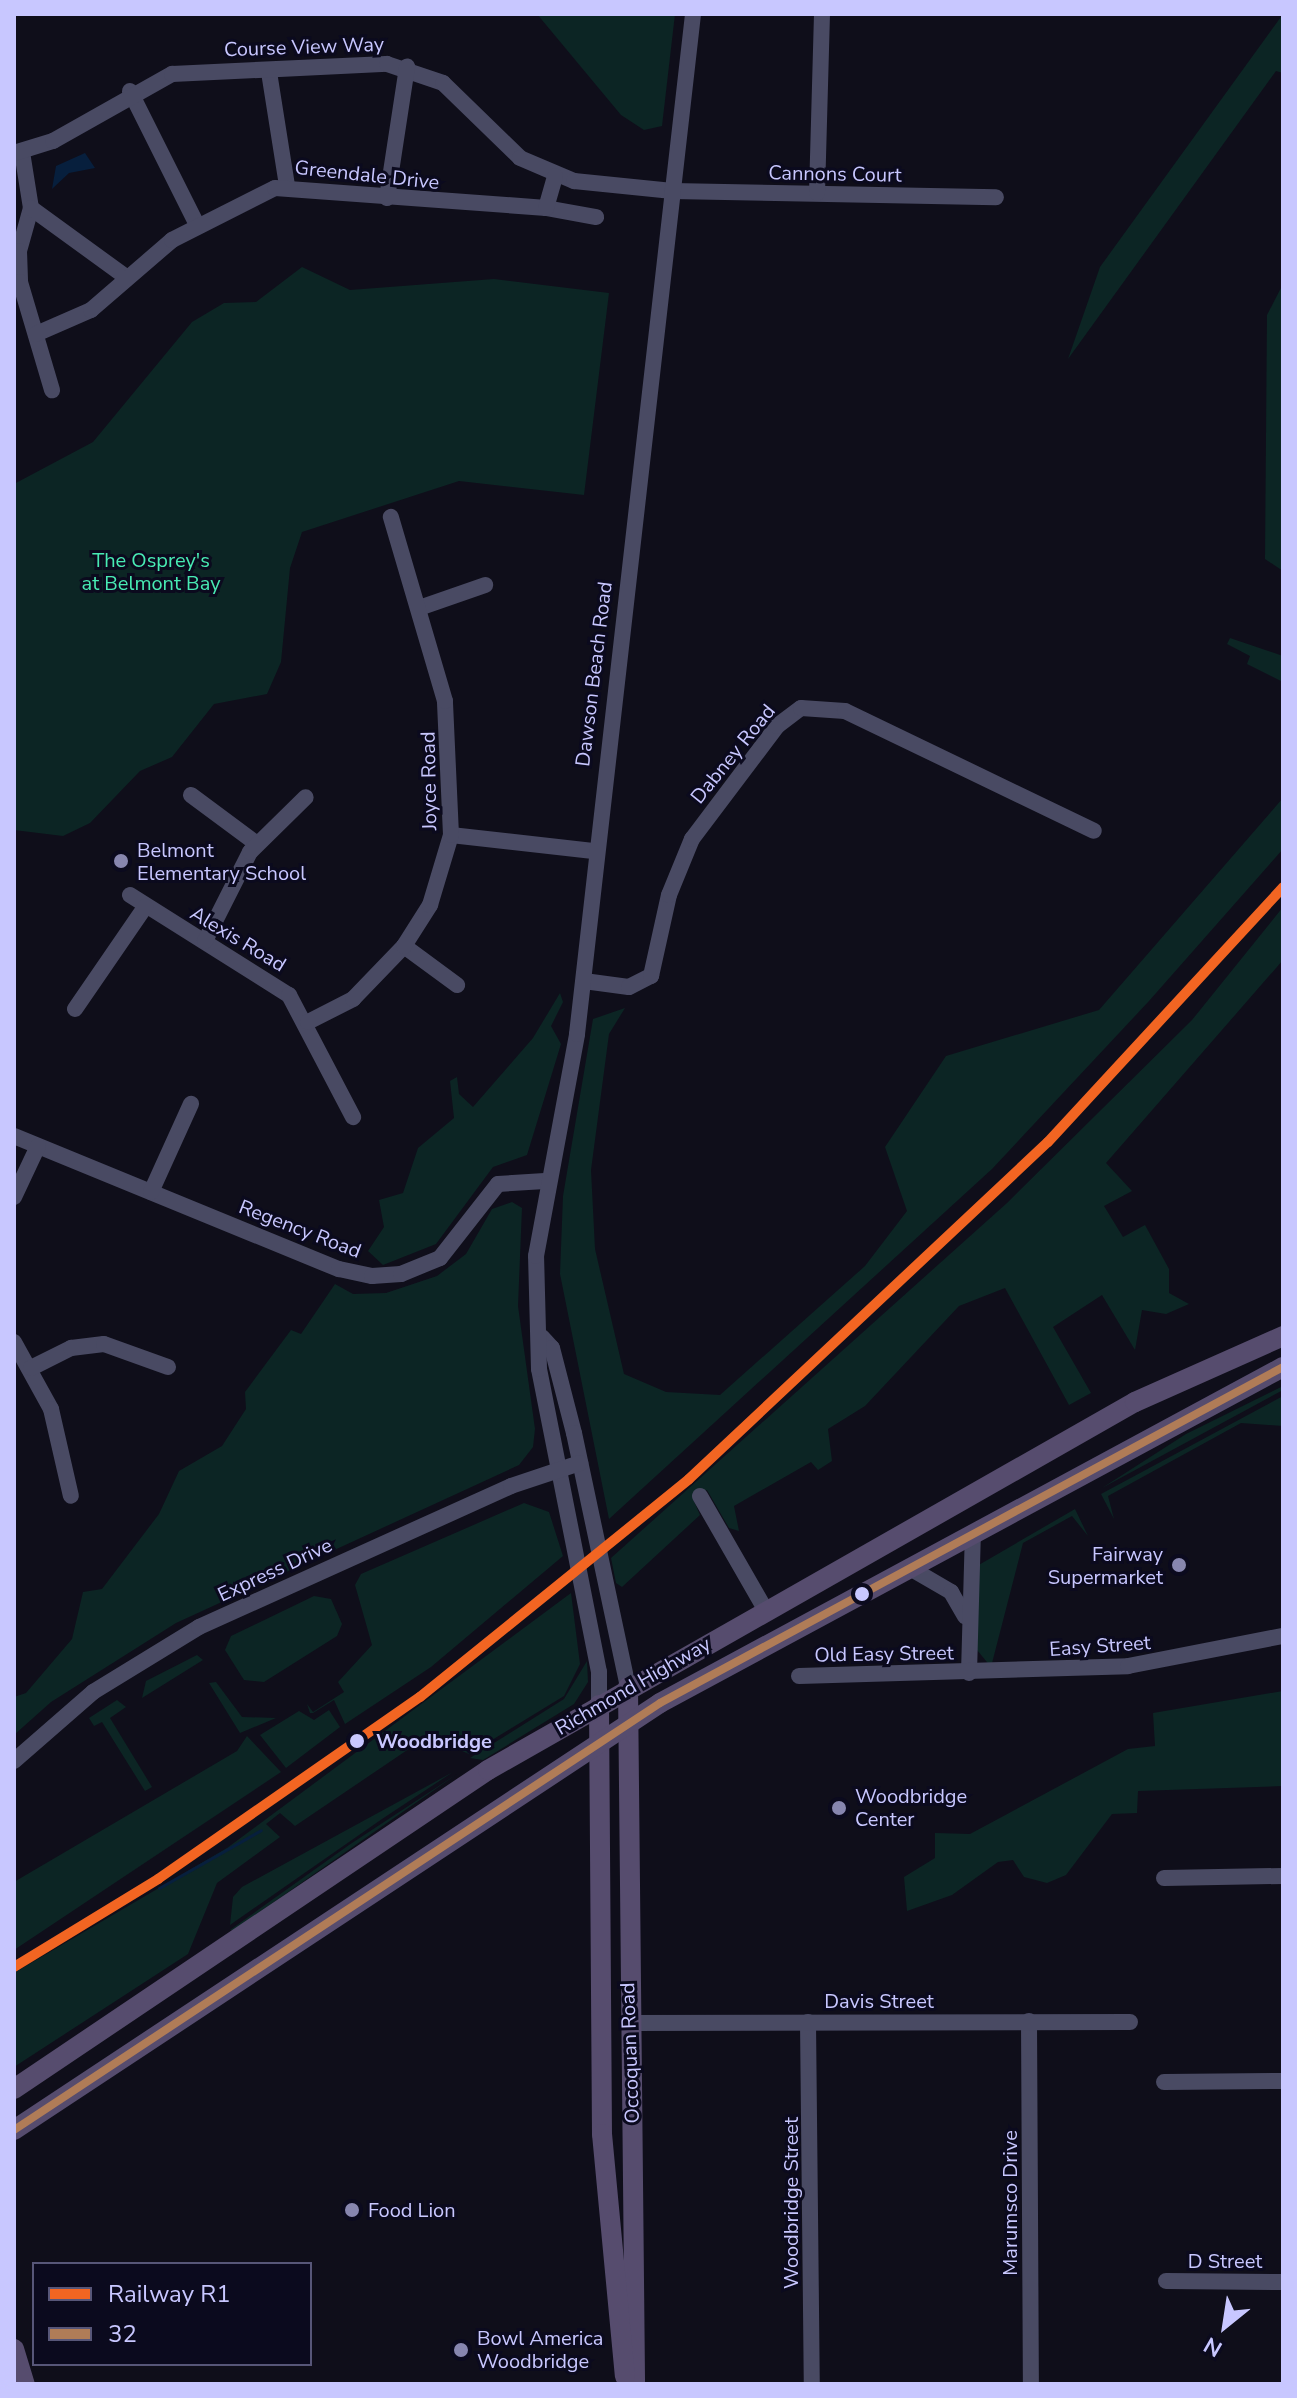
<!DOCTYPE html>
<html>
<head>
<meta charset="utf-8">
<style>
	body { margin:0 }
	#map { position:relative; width:1297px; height:2398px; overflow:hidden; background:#0f0e1a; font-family:"Nunito Sans",sans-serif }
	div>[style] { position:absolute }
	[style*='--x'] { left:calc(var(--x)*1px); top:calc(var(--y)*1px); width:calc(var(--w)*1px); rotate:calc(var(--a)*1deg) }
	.green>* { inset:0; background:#0c2524 }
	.water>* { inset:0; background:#071f3d }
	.stream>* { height:3px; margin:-1.5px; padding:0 1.5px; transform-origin:1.5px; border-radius:1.5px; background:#071f3d }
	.minor>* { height:16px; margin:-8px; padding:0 8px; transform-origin:8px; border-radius:8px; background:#494a63 }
	.major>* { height:20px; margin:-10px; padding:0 10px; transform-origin:10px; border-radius:10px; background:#564c6e }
	.bus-1>* { height:8px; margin:-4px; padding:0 4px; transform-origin:4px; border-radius:4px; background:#b07c57 }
	.rail-1>* { height:10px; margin:-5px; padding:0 5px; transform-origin:5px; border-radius:5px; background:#f26522 }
	.dots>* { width:22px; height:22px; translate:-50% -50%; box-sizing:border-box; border:4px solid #0b0a1e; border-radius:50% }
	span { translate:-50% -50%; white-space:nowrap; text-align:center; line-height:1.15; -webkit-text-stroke:6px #0b0a1e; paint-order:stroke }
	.street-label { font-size:20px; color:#c8c7ff }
	.park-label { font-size:20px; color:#48eab3 }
	.poi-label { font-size:20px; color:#c8c7ff }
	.left { translate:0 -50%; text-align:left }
	.right { translate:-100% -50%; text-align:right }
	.stop-label { font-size:20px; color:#c8c7ff; font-weight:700 }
	.frame { position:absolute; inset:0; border:16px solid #c8c7ff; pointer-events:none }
	.legend { position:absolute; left:32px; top:2262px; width:280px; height:104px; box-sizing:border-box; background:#0b0a1e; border:2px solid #575678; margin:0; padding:10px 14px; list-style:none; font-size:24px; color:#c8c7ff }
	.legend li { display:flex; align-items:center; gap:16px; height:40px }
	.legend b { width:40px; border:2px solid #575678 }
	.north { position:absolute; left:1185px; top:2286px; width:80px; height:80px; -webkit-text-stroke:6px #0b0a1e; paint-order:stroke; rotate:210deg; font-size:22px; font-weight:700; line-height:32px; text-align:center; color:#c8c7ff }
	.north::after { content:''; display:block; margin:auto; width:28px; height:36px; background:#c8c7ff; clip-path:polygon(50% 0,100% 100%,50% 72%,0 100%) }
</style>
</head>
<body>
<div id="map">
	<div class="green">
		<i style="clip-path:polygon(537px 14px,675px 14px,662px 126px,644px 130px,621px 115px)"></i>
		<i style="clip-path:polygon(1283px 14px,1283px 73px,1276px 71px,1068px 359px,1100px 267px)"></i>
		<i style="clip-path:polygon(302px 267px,350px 290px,494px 279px,609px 293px,584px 495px,459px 481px,302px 532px,290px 568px,281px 662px,267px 694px,214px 704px,172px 757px,140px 771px,90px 823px,63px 836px,14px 830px,14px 484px,93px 442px,192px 322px,224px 303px,256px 302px)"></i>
		<i style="clip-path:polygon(1283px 284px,1283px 571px,1265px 559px,1267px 315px)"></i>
		<i style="clip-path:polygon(1230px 638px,1283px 656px,1283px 682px,1247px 664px,1250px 656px,1227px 644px)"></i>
		<i style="clip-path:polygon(1283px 798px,1283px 849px,1149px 1001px,992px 1169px,609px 1519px,560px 1274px,563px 1196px,593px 1019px,625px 1008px,609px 1034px,591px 1170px,595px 1249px,624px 1374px,666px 1392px,720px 1395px,865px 1266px,907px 1211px,885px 1147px,946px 1056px,1099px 1010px)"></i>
		<i style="clip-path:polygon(1283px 907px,1283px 960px,1106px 1163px,1132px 1191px,1104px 1206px,1123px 1237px,1145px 1225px,1169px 1269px,1169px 1293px,1189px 1304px,1166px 1314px,1142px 1310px,1135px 1350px,1102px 1295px,1053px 1327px,1091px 1393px,1069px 1405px,1005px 1288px,959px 1306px,865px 1406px,828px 1429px,832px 1461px,818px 1470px,811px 1462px,734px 1506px,739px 1531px,729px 1528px,707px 1490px,693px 1499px,700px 1515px,622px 1587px,616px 1583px,611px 1558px,1007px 1203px,1192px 1020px)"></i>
		<i style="clip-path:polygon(560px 993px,563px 1002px,551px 1026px,561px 1044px,527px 1155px,493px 1167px,436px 1244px,383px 1265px,368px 1251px,384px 1227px,379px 1200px,403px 1193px,418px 1148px,454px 1118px,450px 1081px,457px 1077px,459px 1094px,473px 1107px,533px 1038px)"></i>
		<i style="clip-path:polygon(512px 1202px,522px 1208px,518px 1306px,535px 1429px,533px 1447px,519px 1465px,176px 1623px,51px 1702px,14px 1735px,14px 1697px,26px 1693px,72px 1639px,83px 1592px,102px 1589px,159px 1514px,179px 1471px,222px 1446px,246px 1409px,245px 1392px,291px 1330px,301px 1334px,335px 1284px,353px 1294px,386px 1293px,437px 1276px,466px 1254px,492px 1209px)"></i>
		<i style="clip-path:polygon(1283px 1386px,1283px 1390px,1102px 1488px,1186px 1434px)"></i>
		<i style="clip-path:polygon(1283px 1396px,1283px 1426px,1241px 1423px,1108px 1496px,1114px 1519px,1101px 1494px)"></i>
		<i style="clip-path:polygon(524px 1503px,549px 1512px,563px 1556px,431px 1667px,345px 1724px,334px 1700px,313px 1713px,310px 1713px,307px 1704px,313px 1712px,344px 1692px,338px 1682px,372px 1645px,355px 1585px,361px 1574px)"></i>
		<i style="clip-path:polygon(1075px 1509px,1088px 1536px,1072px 1516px,1023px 1543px,991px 1667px,977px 1650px,977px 1566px)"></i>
		<i style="clip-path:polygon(571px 1593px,580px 1664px,564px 1696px,469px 1754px,428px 1736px,295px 1826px,280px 1813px,266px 1824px,280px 1837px,217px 1883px,188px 1954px,14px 2067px,14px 1973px,227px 1848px)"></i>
		<i style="clip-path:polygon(314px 1596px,331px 1599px,342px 1624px,337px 1636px,264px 1682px,244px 1680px,225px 1650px,231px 1636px)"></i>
		<i style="clip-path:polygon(197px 1655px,203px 1660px,142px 1698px,146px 1681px)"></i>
		<i style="clip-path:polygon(587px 1661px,588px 1682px,574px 1704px,483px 1760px,470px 1758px,564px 1699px)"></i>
		<i style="clip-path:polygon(216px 1682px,242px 1717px,276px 1718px,240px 1733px,209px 1683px)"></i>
		<i style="clip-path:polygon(1283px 1691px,1283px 1786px,1138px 1791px,1137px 1813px,1112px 1814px,1066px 1875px,1047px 1883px,1024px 1877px,1013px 1860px,998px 1862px,952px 1895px,907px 1911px,904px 1877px,935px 1858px,935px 1833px,970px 1834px,1128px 1749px,1155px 1746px,1153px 1713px)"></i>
		<i style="clip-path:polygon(117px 1700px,126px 1707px,110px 1718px,152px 1787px,145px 1791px,102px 1722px,94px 1726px,89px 1718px)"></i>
		<i style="clip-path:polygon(329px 1710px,340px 1727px,286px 1768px,260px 1735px,299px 1711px,314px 1720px)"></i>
		<i style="clip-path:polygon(247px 1736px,281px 1772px,14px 1950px,14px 1882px,237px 1751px)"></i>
		<i style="clip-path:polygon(453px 1772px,382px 1819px,230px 1925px,233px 1897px,242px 1887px)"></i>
		<i style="clip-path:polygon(457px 1774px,234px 1930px,230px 1930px,349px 1845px)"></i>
	</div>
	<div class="water">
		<i style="clip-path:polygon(85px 153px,95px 168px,69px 173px,52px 189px,56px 166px)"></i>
	</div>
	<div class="stream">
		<i style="--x:159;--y:1888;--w:117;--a:-29.6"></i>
	</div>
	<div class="minor">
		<i style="--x:269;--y:72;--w:115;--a:81"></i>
		<i style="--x:130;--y:91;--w:150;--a:63.4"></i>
		<i style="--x:22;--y:152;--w:57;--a:80.9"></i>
		<i style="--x:31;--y:208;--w:45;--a:105.6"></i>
		<i style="--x:19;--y:251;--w:31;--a:88"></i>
		<i style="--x:20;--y:282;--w:113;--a:73.5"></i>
		<i style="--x:14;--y:153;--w:41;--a:-17.1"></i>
		<i style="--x:53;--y:141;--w:137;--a:-29.4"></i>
		<i style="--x:172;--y:74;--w:215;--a:-2.7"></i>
		<i style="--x:387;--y:64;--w:59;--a:18.7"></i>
		<i style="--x:443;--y:83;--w:107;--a:44.2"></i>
		<i style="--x:520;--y:158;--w:59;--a:23.1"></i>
		<i style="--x:574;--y:181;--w:99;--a:5.8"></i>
		<i style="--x:672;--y:191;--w:324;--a:1.1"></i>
		<i style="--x:817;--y:193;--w:179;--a:-88.4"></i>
		<i style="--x:387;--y:198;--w:133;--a:-81.3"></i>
		<i style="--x:31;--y:208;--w:117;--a:36"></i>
		<i style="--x:546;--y:208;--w:51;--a:10.2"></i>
		<i style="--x:36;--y:334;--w:60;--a:-23.6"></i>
		<i style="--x:91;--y:310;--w:107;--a:-40.8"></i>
		<i style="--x:172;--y:240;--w:115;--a:-26.8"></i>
		<i style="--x:275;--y:188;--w:272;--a:4.2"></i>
		<i style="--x:546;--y:208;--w:33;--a:-74"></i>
		<i style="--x:422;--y:607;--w:67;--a:-19.2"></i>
		<i style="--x:191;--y:795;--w:82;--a:36.6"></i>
		<i style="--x:451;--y:835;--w:143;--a:6.4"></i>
		<i style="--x:130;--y:895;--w:188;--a:32.2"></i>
		<i style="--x:289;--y:995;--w:138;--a:62.3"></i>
		<i style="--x:205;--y:941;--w:100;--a:-63.2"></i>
		<i style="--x:250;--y:852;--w:78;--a:-44.5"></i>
		<i style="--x:404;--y:946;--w:66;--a:36.3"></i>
		<i style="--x:584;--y:981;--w:45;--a:7.6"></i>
		<i style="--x:629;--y:987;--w:25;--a:-27"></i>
		<i style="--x:651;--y:976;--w:83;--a:-77.5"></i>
		<i style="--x:669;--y:895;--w:61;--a:-67.7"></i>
		<i style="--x:692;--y:839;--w:141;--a:-53"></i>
		<i style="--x:777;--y:726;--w:30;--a:-37"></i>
		<i style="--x:801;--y:708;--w:44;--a:3.9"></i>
		<i style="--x:845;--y:711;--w:276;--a:25.7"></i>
		<i style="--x:75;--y:1009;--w:124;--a:-55.5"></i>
		<i style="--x:308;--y:1022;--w:51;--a:-27.1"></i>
		<i style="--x:353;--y:999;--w:74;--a:-46.1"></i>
		<i style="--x:404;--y:946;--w:49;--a:-57.6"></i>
		<i style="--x:430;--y:905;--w:73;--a:-73.3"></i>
		<i style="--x:451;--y:835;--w:134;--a:-92.6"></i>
		<i style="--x:445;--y:701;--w:192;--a:-106.4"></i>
		<i style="--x:14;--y:1136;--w:351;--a:22.3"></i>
		<i style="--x:339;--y:1269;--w:34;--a:12"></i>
		<i style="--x:372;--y:1276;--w:29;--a:-4"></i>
		<i style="--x:401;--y:1274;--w:42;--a:-22.3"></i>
		<i style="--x:440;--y:1258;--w:94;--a:-51.9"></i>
		<i style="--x:498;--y:1184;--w:47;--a:-3.7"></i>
		<i style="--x:151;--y:1192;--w:97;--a:-65.6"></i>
		<i style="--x:14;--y:1197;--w:56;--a:-64.8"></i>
		<i style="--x:542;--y:1337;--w:15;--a:48"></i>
		<i style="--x:552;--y:1348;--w:88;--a:75.5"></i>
		<i style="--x:574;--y:1433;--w:260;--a:78"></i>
		<i style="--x:14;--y:1342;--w:77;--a:61.1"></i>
		<i style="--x:51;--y:1409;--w:89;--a:77.1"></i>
		<i style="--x:31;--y:1368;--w:45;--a:-26.6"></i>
		<i style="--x:71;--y:1348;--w:33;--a:-7"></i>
		<i style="--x:104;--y:1344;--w:68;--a:19.8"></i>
		<i style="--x:700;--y:1496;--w:130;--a:60.1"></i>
		<i style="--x:910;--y:1568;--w:48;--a:30.3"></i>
		<i style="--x:951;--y:1592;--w:28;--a:60"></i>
		<i style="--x:969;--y:1673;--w:139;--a:-88.4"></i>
		<i style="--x:799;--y:1676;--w:329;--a:-1.7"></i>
		<i style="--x:1128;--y:1666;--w:158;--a:-11"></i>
		<i style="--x:599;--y:1705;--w:33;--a:-90"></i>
		<i style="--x:599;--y:1672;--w:309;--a:-101.2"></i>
		<i style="--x:539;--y:1369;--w:113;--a:-91.5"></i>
		<i style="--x:536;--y:1256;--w:226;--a:-79.5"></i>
		<i style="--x:577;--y:1034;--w:1027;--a:-83.51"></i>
		<i style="--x:14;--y:1761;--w:105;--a:-41.1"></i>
		<i style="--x:93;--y:1692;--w:124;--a:-31.5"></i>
		<i style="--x:199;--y:1627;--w:342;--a:-24.3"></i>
		<i style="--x:511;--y:1486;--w:73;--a:-18.4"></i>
		<i style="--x:1164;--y:1878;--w:119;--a:-1"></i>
		<i style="--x:1029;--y:2021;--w:363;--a:89.7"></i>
		<i style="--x:808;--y:2022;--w:362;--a:89.4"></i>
		<i style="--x:628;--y:2023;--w:502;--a:-0.11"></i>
		<i style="--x:1164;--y:2082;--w:119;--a:-0.5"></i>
		<i style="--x:1166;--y:2281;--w:117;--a:0.5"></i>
	</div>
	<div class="major">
		<i style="--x:628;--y:1687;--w:697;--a:89.42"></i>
		<i style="--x:599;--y:1705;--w:429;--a:89.6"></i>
		<i style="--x:602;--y:2134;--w:243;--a:84.6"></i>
		<i style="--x:14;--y:2089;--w:571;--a:-33.94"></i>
		<i style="--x:488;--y:1770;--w:744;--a:-29.63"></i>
		<i style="--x:1135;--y:1402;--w:162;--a:-24"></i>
		<i style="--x:14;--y:2130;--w:774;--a:-33.46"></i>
		<i style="--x:660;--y:1703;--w:708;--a:-28.34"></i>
		<i style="--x:14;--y:2349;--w:37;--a:73"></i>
	</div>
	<div class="bus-1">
		<i style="--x:14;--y:2130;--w:774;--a:-33.46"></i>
		<i style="--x:660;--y:1703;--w:708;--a:-28.34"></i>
	</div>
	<div class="rail-1">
		<i style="--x:14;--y:1967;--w:169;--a:-31.4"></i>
		<i style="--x:158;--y:1879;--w:319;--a:-34.8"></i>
		<i style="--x:420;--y:1697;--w:346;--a:-39"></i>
		<i style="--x:689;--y:1479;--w:492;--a:-43.2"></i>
		<i style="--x:1048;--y:1142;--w:347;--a:-47.3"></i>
	</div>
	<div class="dots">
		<i style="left:121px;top:861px;background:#8786af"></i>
		<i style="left:1179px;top:1565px;background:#8786af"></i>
		<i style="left:862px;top:1594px;background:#c8c7ff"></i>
		<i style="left:357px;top:1741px;background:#c8c7ff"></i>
		<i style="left:839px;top:1808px;background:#8786af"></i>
		<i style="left:352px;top:2210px;background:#8786af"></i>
		<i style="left:461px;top:2350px;background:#8786af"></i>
	</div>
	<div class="street-label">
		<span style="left:304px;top:47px;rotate:-2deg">Course View Way</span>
		<span style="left:835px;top:174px;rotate:1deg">Cannons Court</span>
		<span style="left:367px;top:175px;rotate:6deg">Greendale Drive</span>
		<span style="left:594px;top:674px;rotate:-83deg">Dawson Beach Road</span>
		<span style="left:733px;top:754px;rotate:-51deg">Dabney Road</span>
		<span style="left:429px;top:781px;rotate:-91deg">Joyce Road</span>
		<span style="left:238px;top:939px;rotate:31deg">Alexis Road</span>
		<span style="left:300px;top:1229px;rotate:21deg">Regency Road</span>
		<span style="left:275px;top:1570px;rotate:-25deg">Express Drive</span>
		<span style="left:1100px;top:1646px;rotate:-4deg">Easy Street</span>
		<span style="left:884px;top:1654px;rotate:-1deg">Old Easy Street</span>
		<span style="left:633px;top:1686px;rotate:-30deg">Richmond Highway</span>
		<span style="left:879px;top:2001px">Davis Street</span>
		<span style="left:630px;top:2053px;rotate:-92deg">Occoquan Road</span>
		<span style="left:791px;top:2203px;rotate:-90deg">Woodbridge Street</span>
		<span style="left:1010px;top:2203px;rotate:-90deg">Marumsco Drive</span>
		<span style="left:1225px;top:2261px">D Street</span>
	</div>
	<div class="park-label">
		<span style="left:151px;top:572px">The Osprey's<br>at Belmont Bay</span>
	</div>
	<div class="poi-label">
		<span class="left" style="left:137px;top:862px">Belmont<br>Elementary School</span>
		<span class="right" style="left:1163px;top:1566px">Fairway<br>Supermarket</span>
		<span class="left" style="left:855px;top:1808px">Woodbridge<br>Center</span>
		<span class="left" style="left:368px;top:2210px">Food Lion</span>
		<span class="left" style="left:477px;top:2350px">Bowl America<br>Woodbridge</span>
	</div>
	<div class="stop-label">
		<span class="left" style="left:376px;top:1741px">Woodbridge</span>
	</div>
	<div class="frame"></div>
	<ul class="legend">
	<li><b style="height:10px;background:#f26522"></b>Railway R1</li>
	<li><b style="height:10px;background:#b07c57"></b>32</li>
	</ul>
	<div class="north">N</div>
</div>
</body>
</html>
